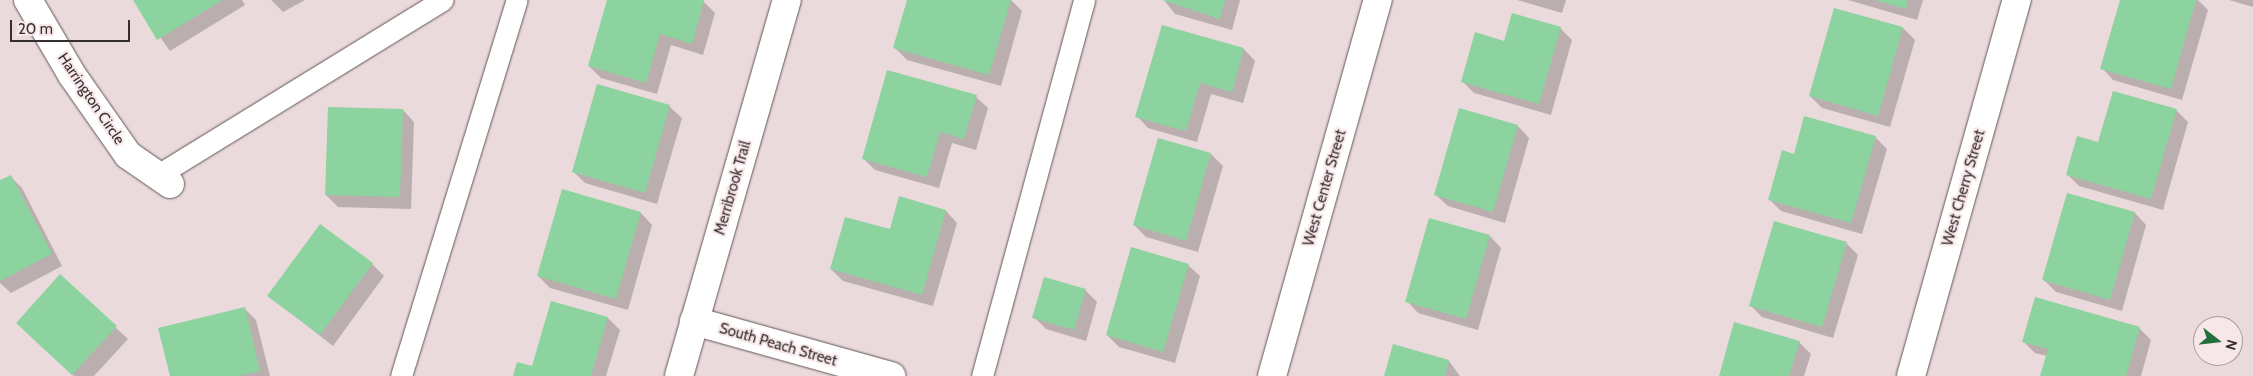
<!DOCTYPE html>
<html>
<head>
<meta charset="utf-8">
<style>
	body { margin:0 }
	#map { position:relative; width:2253px; height:376px; overflow:hidden; background:#eadadb; font-family:Cabin,sans-serif }
	div>[style] { position:absolute }
	[style*='--x'] { left:calc(var(--x)*1px); top:calc(var(--y)*1px); width:calc(var(--w)*1px); rotate:calc(var(--a)*1deg) }
	.shadow>* { inset:0; background:#0003 }
	.building>* { inset:0; background:#8cd39f }
	.roads { filter:drop-shadow(0 0 1px #625555) drop-shadow(0 0 1px #625555) }
	.lane>* { height:21px; margin:-10.5px; padding:0 10.5px; transform-origin:10.5px; border-radius:10.5px; background:#fff }
	.street>* { height:28px; margin:-14px; padding:0 14px; transform-origin:14px; border-radius:14px; background:#fff }
	.secondary>* { height:28px; margin:-14px; padding:0 14px; transform-origin:14px; border-radius:14px; background:#fff }
	span { translate:-50% -50%; white-space:nowrap; text-align:center; line-height:1.15; -webkit-text-stroke:4px #f8e7e8; paint-order:stroke }
	.street-label { font-size:15px; color:#352f2f }
	.north { position:absolute; left:2193px; top:316px; width:50px; height:50px; box-sizing:border-box; background:#f8e7e8; border:1px solid #aa9d9e; border-radius:50%; rotate:106deg; font-size:14px; font-weight:700; line-height:20px; text-align:center; color:#352f2f }
	.north::after { content:''; display:block; margin:auto; width:18px; height:22px; background:#236f3e; clip-path:polygon(50% 0,100% 100%,50% 72%,0 100%) }
	.scale { position:absolute; left:10px; top:20px; width:120px; height:22px; box-sizing:border-box; border:2px solid #352f2f; border-top:0; padding-left:6px; font-size:15px; line-height:18px; white-space:nowrap; color:#352f2f; -webkit-text-stroke:4px #f8e7e8; paint-order:stroke }
</style>
</head>
<body>
<div id="map">
	<div class="shadow">
		<i style="clip-path:polygon(134px 0,242px 0,245px 5px,170px 51px)"></i>
		<i style="clip-path:polygon(271px 0,305px 0,283px 12px)"></i>
		<i style="clip-path:polygon(608px 0,703px 1px,715px 13px,703px 55px,671px 45px,657px 94px,601px 78px,589px 66px)"></i>
		<i style="clip-path:polygon(909px 0,1011px 0,1022px 11px,1001px 86px,907px 60px,895px 48px)"></i>
		<i style="clip-path:polygon(1164px 0,1240px 0,1232px 30px,1175px 14px)"></i>
		<i style="clip-path:polygon(1517px 0,1566px 0,1562px 13px)"></i>
		<i style="clip-path:polygon(1848px 0,1923px 0,1917px 20px)"></i>
		<i style="clip-path:polygon(2121px 0,2198px 0,2208px 10px,2182px 100px,2113px 80px,2102px 68px)"></i>
		<i style="clip-path:polygon(2229px 0,2253px 0,2253px 7px)"></i>
		<i style="clip-path:polygon(1835px 9px,1903px 28px,1915px 40px,1890px 127px,1822px 108px,1810px 96px)"></i>
		<i style="clip-path:polygon(1560px 28px,1572px 40px,1551px 115px,1474px 93px,1462px 81px,1504px 42px)"></i>
		<i style="clip-path:polygon(1244px 49px,1255px 61px,1243px 103px,1211px 94px,1197px 142px,1148px 128px,1137px 116px)"></i>
		<i style="clip-path:polygon(598px 86px,670px 107px,682px 118px,657px 204px,585px 183px,573px 171px)"></i>
		<i style="clip-path:polygon(2113px 92px,2177px 111px,2188px 122px,2163px 210px,2079px 186px,2068px 175px,2099px 143px)"></i>
		<i style="clip-path:polygon(976px 97px,988px 108px,976px 150px,952px 143px,939px 188px,875px 170px,863px 158px)"></i>
		<i style="clip-path:polygon(403px 110px,414px 122px,411px 209px,338px 207px,326px 195px)"></i>
		<i style="clip-path:polygon(1518px 126px,1529px 138px,1505px 223px,1448px 206px,1436px 195px)"></i>
		<i style="clip-path:polygon(1875px 137px,1887px 149px,1862px 234px,1781px 211px,1769px 199px,1794px 155px)"></i>
		<i style="clip-path:polygon(1158px 139px,1211px 154px,1223px 166px,1198px 252px,1146px 237px,1134px 225px)"></i>
		<i style="clip-path:polygon(10px 176px,22px 188px,62px 266px,11px 293px,0 283px,0 182px)"></i>
		<i style="clip-path:polygon(2068px 194px,2135px 213px,2146px 225px,2122px 311px,2056px 292px,2044px 280px)"></i>
		<i style="clip-path:polygon(946px 211px,957px 223px,933px 306px,843px 281px,831px 269px,891px 231px)"></i>
		<i style="clip-path:polygon(641px 213px,652px 225px,628px 310px,550px 288px,538px 276px)"></i>
		<i style="clip-path:polygon(1490px 236px,1501px 248px,1478px 330px,1418px 313px,1407px 301px)"></i>
		<i style="clip-path:polygon(1846px 243px,1858px 255px,1833px 338px,1762px 317px,1750px 305px)"></i>
		<i style="clip-path:polygon(372px 264px,384px 276px,333px 346px,269px 296px)"></i>
		<i style="clip-path:polygon(1188px 265px,1200px 276px,1175px 363px,1119px 347px,1107px 335px)"></i>
		<i style="clip-path:polygon(60px 276px,128px 339px,94px 376px,74px 376px,29px 335px)"></i>
		<i style="clip-path:polygon(1085px 290px,1097px 302px,1086px 341px,1046px 329px,1034px 317px)"></i>
		<i style="clip-path:polygon(552px 302px,608px 318px,620px 330px,606px 376px,514px 376px,533px 368px)"></i>
		<i style="clip-path:polygon(244px 308px,256px 320px,270px 376px,171px 376px)"></i>
		<i style="clip-path:polygon(2139px 328px,2151px 340px,2141px 376px,2041px 376px,2047px 356px,2035px 353px,2023px 341px)"></i>
		<i style="clip-path:polygon(1799px 342px,1811px 354px,1804px 376px,1720px 376px)"></i>
		<i style="clip-path:polygon(1394px 345px,1449px 361px,1460px 376px,1385px 376px)"></i>
	</div>
	<div class="building">
		<i style="clip-path:polygon(133px 0,223px 0,157px 40px)"></i>
		<i style="clip-path:polygon(607px 0,704px 0,692px 44px,660px 34px,646px 83px,588px 66px)"></i>
		<i style="clip-path:polygon(907px 0,1011px 0,989px 75px,893px 48px)"></i>
		<i style="clip-path:polygon(1162px 0,1225px 0,1220px 19px)"></i>
		<i style="clip-path:polygon(1875px 0,1908px 0,1906px 9px)"></i>
		<i style="clip-path:polygon(2120px 0,2196px 0,2171px 89px,2100px 69px)"></i>
		<i style="clip-path:polygon(1834px 8px,1903px 27px,1878px 116px,1809px 96px)"></i>
		<i style="clip-path:polygon(1512px 13px,1561px 27px,1539px 104px,1461px 82px,1475px 32px,1504px 41px)"></i>
		<i style="clip-path:polygon(1162px 25px,1244px 48px,1232px 92px,1200px 83px,1186px 131px,1135px 117px)"></i>
		<i style="clip-path:polygon(887px 70px,977px 95px,964px 139px,940px 132px,927px 177px,862px 159px)"></i>
		<i style="clip-path:polygon(597px 84px,670px 105px,645px 193px,572px 172px)"></i>
		<i style="clip-path:polygon(2113px 91px,2177px 109px,2151px 199px,2066px 175px,2077px 136px,2098px 142px)"></i>
		<i style="clip-path:polygon(328px 107px,403px 109px,400px 197px,325px 195px)"></i>
		<i style="clip-path:polygon(1459px 108px,1518px 125px,1493px 212px,1434px 195px)"></i>
		<i style="clip-path:polygon(1804px 116px,1876px 136px,1851px 223px,1768px 200px,1782px 150px,1794px 154px)"></i>
		<i style="clip-path:polygon(1158px 138px,1211px 153px,1186px 241px,1133px 225px)"></i>
		<i style="clip-path:polygon(11px 175px,52px 254px,0 281px,0 180px)"></i>
		<i style="clip-path:polygon(562px 189px,641px 212px,616px 299px,537px 276px)"></i>
		<i style="clip-path:polygon(2067px 193px,2135px 212px,2110px 300px,2042px 280px)"></i>
		<i style="clip-path:polygon(899px 196px,946px 210px,922px 295px,830px 269px,845px 217px,890px 229px)"></i>
		<i style="clip-path:polygon(1429px 218px,1490px 235px,1466px 319px,1405px 302px)"></i>
		<i style="clip-path:polygon(1774px 221px,1847px 242px,1822px 327px,1749px 306px)"></i>
		<i style="clip-path:polygon(320px 224px,373px 263px,320px 335px,267px 296px)"></i>
		<i style="clip-path:polygon(1131px 247px,1189px 264px,1163px 352px,1106px 335px)"></i>
		<i style="clip-path:polygon(60px 274px,117px 326px,72px 375px,16px 323px)"></i>
		<i style="clip-path:polygon(1044px 277px,1086px 289px,1074px 330px,1032px 318px)"></i>
		<i style="clip-path:polygon(2035px 297px,2140px 327px,2126px 376px,2040px 376px,2048px 349px,2022px 342px)"></i>
		<i style="clip-path:polygon(551px 301px,608px 317px,591px 376px,513px 376px,517px 362px,532px 366px)"></i>
		<i style="clip-path:polygon(245px 307px,260px 371px,239px 376px,170px 376px,158px 328px)"></i>
		<i style="clip-path:polygon(1734px 322px,1800px 341px,1789px 376px,1719px 376px)"></i>
		<i style="clip-path:polygon(1393px 344px,1449px 360px,1445px 376px,1384px 376px)"></i>
	</div>
	<div class="roads">
		<div class="lane">
			<i style="--x:158;--y:175;--w:334;--a:-31.6"></i>
			<i style="--x:401;--y:376;--w:393;--a:-72.9"></i>
			<i style="--x:982;--y:376;--w:390;--a:-74.8"></i>
		</div>
		<div class="street">
			<i style="--x:28;--y:0;--w:87;--a:59.6"></i>
			<i style="--x:72;--y:75;--w:98;--a:55"></i>
			<i style="--x:128;--y:155;--w:51;--a:34.6"></i>
			<i style="--x:694;--y:321;--w:205;--a:15.6"></i>
			<i style="--x:679;--y:376;--w:391;--a:-74"></i>
			<i style="--x:1911;--y:376;--w:391;--a:-74.3"></i>
		</div>
		<div class="secondary">
			<i style="--x:1272;--y:376;--w:391;--a:-74.3"></i>
		</div>
	</div>
	<div class="street-label">
		<span style="left:91px;top:99px;rotate:56deg">Harrington Circle</span>
		<span style="left:733px;top:188px;rotate:-74deg">Merribrook Trail</span>
		<span style="left:1325px;top:188px;rotate:-74deg">West Center Street</span>
		<span style="left:1964px;top:188px;rotate:-74deg">West Cherry Street</span>
		<span style="left:778px;top:345px;rotate:16deg">South Peach Street</span>
	</div>
	<div class="north">N</div>
	<div class="scale">20 m</div>
</div>
</body>
</html>
